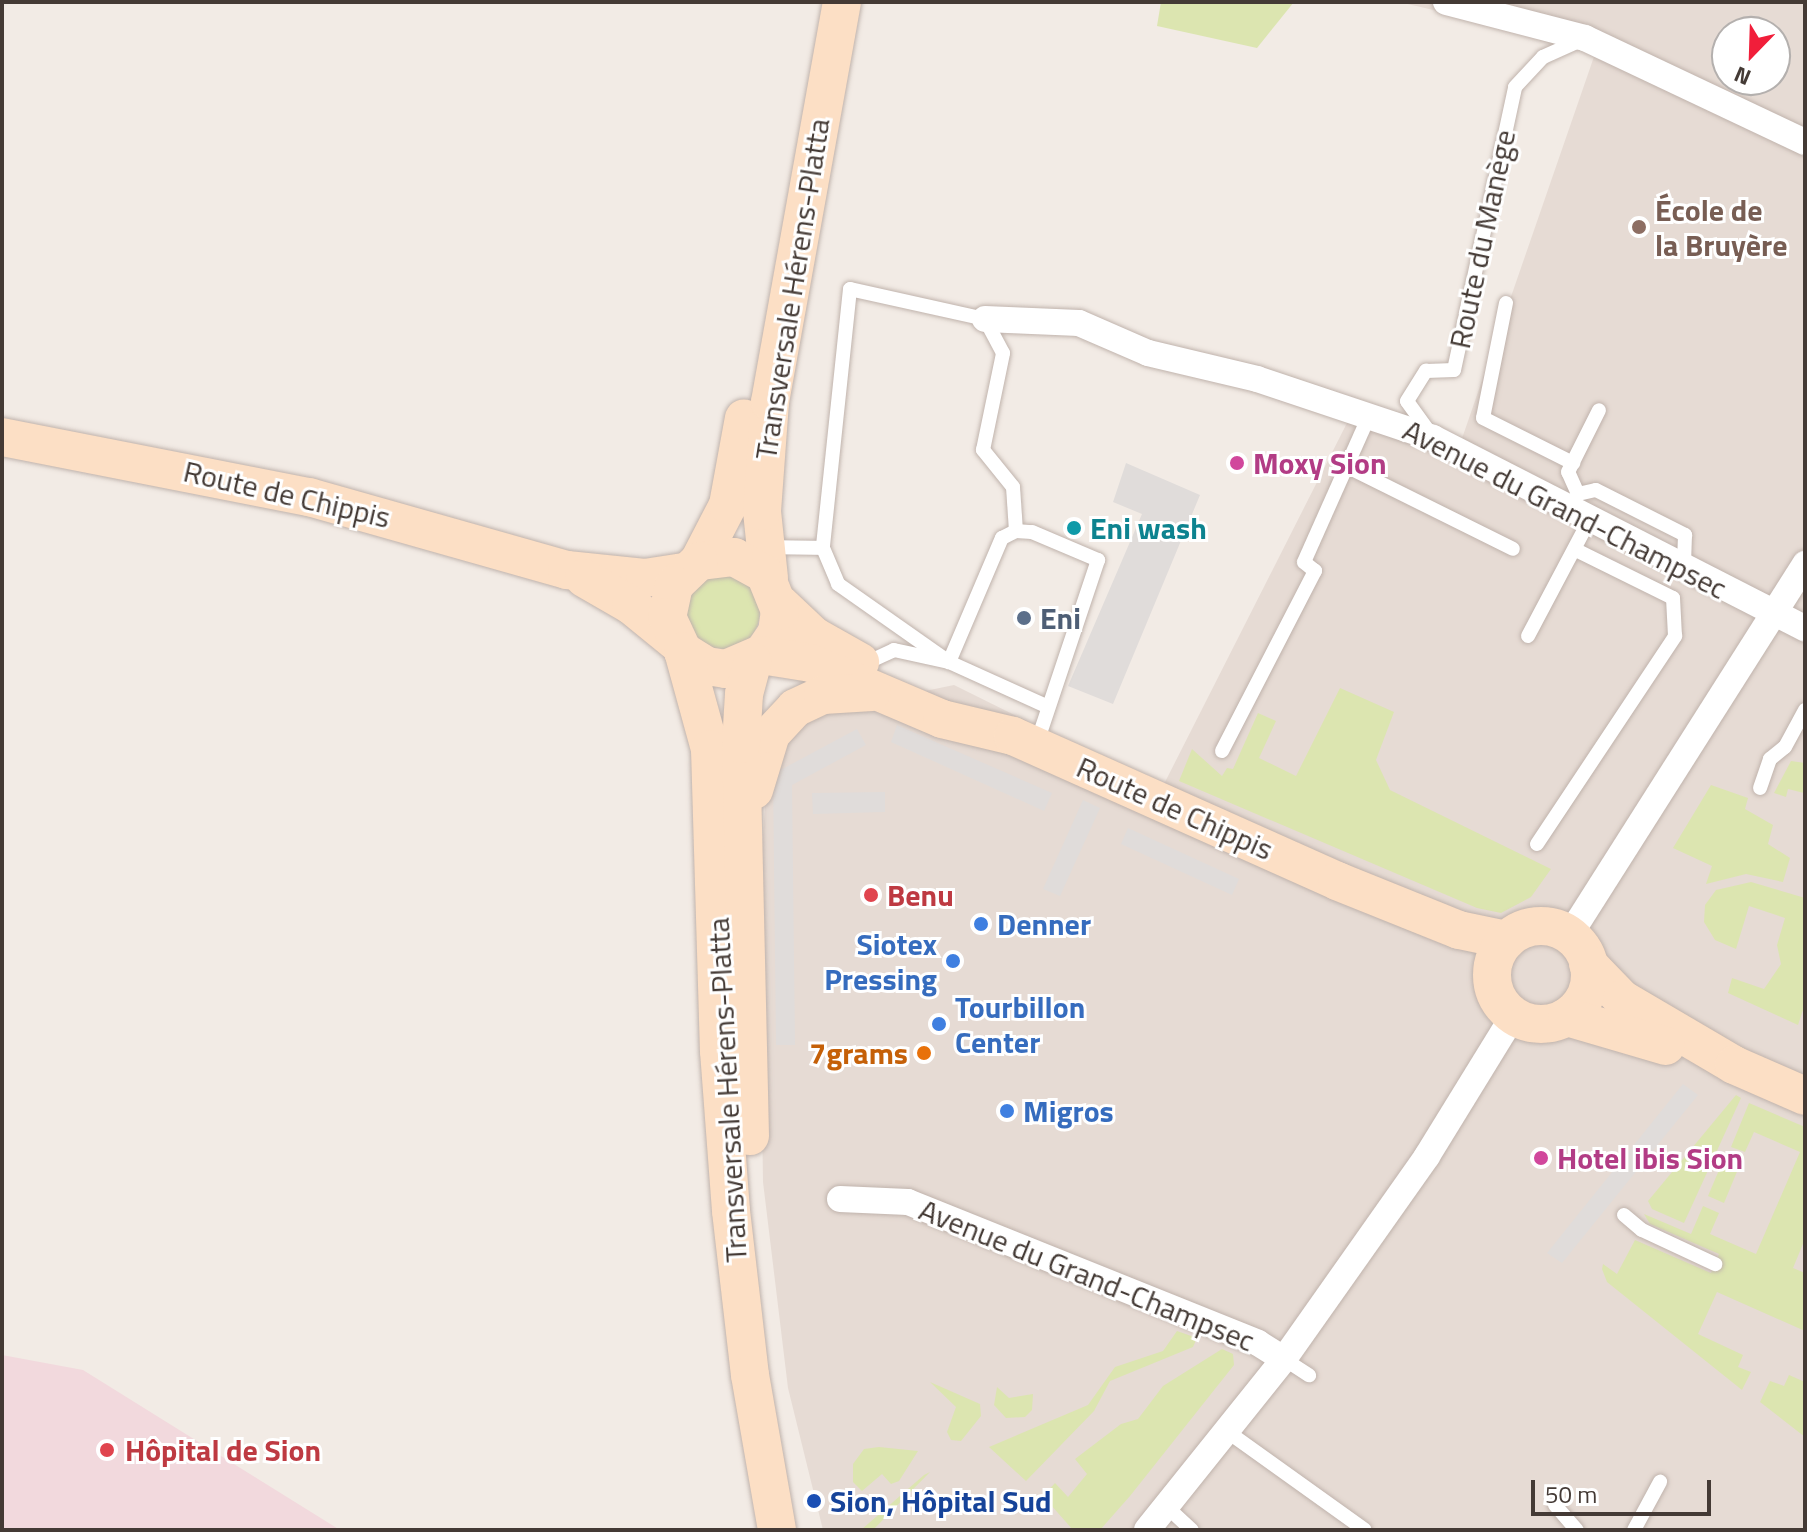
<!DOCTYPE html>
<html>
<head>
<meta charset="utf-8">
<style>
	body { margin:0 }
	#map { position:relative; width:1807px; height:1532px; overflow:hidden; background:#f2ebe5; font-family:"Titillium Web",sans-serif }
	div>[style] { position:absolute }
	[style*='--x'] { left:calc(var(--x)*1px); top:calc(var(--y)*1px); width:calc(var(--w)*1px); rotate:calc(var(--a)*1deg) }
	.residential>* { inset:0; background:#e6dbd4 }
	.medical>* { inset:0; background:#f2d9dd }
	.green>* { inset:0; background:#dce5b0 }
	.round { border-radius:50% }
	.parking>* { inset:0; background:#e0dcda }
	.roads { filter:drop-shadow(0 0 2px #c0b3ac) drop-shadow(0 0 2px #c0b3ac) }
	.lane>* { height:14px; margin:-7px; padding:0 7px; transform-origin:7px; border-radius:7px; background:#fff }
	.street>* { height:26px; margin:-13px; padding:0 13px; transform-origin:13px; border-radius:13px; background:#fff }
	.secondary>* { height:38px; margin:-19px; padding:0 19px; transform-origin:19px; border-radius:19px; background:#fcdfc5 }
	.secondary>.ring { margin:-19px; padding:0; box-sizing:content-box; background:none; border:38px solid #fcdfc5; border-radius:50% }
	.dots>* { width:22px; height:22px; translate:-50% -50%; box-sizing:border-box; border:4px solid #fff; border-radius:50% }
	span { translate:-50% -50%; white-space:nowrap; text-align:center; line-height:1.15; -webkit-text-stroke:6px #fff; paint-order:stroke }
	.education-label { font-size:30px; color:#785e54; font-weight:700 }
	.left { translate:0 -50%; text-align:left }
	.street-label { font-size:30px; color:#443a35 }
	.hotel-label { font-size:30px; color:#b23c85; font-weight:700 }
	.culture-label { font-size:30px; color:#0d838f; font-weight:700 }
	.service-label { font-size:30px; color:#4e5e75; font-weight:700 }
	.health-label { font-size:30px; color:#be3a42; font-weight:700 }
	.shop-label { font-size:30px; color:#366cbe; font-weight:700 }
	.right { translate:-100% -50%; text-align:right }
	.food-label { font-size:30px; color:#c56008; font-weight:700 }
	.transit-label { font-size:30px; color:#164399; font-weight:700 }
	.frame { position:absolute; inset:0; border:4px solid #443a35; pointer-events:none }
	.north { position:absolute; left:1711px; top:16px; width:80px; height:80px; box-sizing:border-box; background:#fff; border:2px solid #b4b0ae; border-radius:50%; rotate:203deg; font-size:22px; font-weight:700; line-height:32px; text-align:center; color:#443a35 }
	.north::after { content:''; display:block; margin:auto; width:28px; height:36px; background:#f11e3a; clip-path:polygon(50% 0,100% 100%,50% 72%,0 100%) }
	.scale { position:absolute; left:1531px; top:1480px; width:180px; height:36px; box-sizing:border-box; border:4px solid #443a35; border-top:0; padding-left:10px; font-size:24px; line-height:28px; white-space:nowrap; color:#443a35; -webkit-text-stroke:6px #fff; paint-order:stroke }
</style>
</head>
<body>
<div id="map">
	<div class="residential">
		<i style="clip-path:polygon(evenodd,1399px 2px,1805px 2px,1805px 1530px,823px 1530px,788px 1388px,763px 1182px,759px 897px,767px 777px,788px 726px,837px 701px,872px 702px,954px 685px,1162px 788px,1348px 421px,1458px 450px,1597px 48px,1399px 2px,1727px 32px,1775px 32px,1775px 80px,1727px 80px,1727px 32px)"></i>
	</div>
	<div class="medical">
		<i style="clip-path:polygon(2px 1355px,83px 1370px,340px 1530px,2px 1530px)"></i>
	</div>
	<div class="green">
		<i style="clip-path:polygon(1161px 2px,1294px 2px,1257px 48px,1157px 26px)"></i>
		<i class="round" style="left:686px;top:575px;width:74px;height:74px"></i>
		<i style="clip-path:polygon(1340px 688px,1394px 712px,1376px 760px,1390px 790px,1551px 869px,1531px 897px,1501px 913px,1477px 908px,1179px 781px,1192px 749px,1222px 776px,1227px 768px,1233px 769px,1258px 713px,1276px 721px,1259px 758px,1296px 776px)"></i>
		<i style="clip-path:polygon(1791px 761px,1805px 763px,1804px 793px,1788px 789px,1786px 797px,1774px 793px)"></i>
		<i style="clip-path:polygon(1711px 785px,1748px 798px,1745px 809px,1773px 825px,1768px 844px,1790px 858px,1783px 882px,1746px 874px,1706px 884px,1712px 866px,1673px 848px)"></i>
		<i style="clip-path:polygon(1751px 882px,1805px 898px,1805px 1004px,1798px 1025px,1728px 993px,1732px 978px,1764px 989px,1781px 964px,1777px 945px,1785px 918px,1749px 906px,1736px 949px,1715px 940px,1704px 922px,1705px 905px,1716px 890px)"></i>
		<i style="clip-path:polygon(1736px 1095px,1741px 1098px,1684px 1223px,1652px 1209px,1648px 1201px)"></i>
		<i style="clip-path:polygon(1749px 1103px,1805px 1127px,1805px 1239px,1793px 1268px,1805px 1273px,1805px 1331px,1717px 1292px,1698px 1334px,1743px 1355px,1738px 1367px,1751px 1372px,1742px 1390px,1607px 1282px,1602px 1269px,1603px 1264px,1617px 1274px,1635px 1240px,1711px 1273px,1719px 1254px,1650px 1224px,1644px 1214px,1691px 1234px,1703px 1206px,1719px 1213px,1710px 1234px,1756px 1254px,1800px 1152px,1754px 1132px,1745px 1152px,1731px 1147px)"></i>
		<i style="clip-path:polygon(1725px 1156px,1741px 1162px,1724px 1203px,1708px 1196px)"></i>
		<i style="clip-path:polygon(1177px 1331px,1197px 1338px,1193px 1347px,1110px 1381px,1094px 1411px,1026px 1481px,989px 1447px,1088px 1405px,1115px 1367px,1163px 1351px)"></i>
		<i style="clip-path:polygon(1222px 1349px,1233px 1354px,1234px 1365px,1130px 1496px,1100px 1530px,1073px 1530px,1043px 1496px,1055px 1483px,1068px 1497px,1087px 1474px,1075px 1459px,1121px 1424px,1138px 1419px,1163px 1386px)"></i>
		<i style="clip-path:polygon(1789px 1375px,1805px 1382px,1805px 1437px,1760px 1402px,1770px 1381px,1784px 1386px)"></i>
		<i style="clip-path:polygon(930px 1382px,980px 1404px,981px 1416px,961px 1441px,951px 1440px,947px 1432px,956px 1407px)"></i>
		<i style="clip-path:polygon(997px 1387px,1009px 1398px,1033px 1394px,1032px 1410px,1025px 1417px,1006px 1418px,994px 1405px)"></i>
		<i style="clip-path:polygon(879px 1447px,918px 1451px,899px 1481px,891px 1484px,882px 1474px,862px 1491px,853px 1482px,853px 1464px,864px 1449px)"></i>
		<i style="clip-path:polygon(930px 1472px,873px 1530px,861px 1530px,924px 1475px)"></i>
	</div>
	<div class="parking">
		<i style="clip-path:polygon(1126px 463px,1200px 495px,1113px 704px,1068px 686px,1142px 514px,1113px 502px)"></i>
		<i style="clip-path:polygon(897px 725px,1052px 793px,1044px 811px,891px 742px)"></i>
		<i style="clip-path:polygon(857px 729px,866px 745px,792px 785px,795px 1045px,776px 1045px,773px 774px)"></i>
		<i style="clip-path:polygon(885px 792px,885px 812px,813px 814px,812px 793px)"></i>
		<i style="clip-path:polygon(1083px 800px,1100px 808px,1060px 896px,1043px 889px)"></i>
		<i style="clip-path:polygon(1128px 828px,1239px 879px,1232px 895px,1121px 844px)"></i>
		<i style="clip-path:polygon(1683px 1084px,1698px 1095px,1562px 1263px,1547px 1253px)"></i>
	</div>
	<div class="roads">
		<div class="lane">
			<i style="--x:1506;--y:303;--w:117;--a:101.3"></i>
			<i style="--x:1483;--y:418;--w:101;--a:26.6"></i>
			<i style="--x:1430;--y:433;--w:39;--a:-126"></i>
			<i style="--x:1407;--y:401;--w:36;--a:-58"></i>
			<i style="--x:1426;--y:371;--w:28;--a:-2"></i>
			<i style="--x:1454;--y:370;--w:289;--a:-77.8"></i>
			<i style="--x:1515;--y:87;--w:41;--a:-47"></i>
			<i style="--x:1543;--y:57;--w:42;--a:-24.1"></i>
			<i style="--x:1348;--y:467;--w:184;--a:26.4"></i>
			<i style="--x:1578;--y:494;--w:24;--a:-114"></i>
			<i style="--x:1568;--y:472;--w:69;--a:-63.4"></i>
			<i style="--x:1569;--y:508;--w:17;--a:-57"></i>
			<i style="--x:1578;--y:494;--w:18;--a:-13"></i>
			<i style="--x:1596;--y:490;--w:100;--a:26.8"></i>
			<i style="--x:1685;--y:535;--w:33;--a:92"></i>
			<i style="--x:1016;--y:531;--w:44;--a:-93.9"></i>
			<i style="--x:1013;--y:487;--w:48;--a:-129"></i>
			<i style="--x:983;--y:450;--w:99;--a:-78.3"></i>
			<i style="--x:1003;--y:353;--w:38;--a:-118"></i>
			<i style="--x:985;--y:319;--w:138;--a:-167.5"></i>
			<i style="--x:850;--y:289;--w:260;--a:96"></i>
			<i style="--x:823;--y:548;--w:39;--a:67"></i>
			<i style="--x:838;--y:584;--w:136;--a:35.1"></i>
			<i style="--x:949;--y:662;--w:107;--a:24.4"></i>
			<i style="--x:767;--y:547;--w:56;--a:1"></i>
			<i style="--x:1528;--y:636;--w:132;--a:-62.1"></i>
			<i style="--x:864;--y:664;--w:33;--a:-25"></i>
			<i style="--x:894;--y:650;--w:56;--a:12.3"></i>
			<i style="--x:949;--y:662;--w:135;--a:-66.9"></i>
			<i style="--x:1002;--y:538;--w:16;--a:-27"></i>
			<i style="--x:1016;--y:531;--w:16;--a:4"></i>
			<i style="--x:1032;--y:532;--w:72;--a:23"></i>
			<i style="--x:1098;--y:560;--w:195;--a:108.5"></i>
			<i style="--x:1222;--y:751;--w:203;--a:-62.7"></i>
			<i style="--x:1315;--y:571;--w:14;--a:-141"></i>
			<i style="--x:1304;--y:562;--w:162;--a:-66"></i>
			<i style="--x:1760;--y:788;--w:31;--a:-71"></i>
			<i style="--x:1770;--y:759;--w:19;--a:-39"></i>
			<i style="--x:1785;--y:747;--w:42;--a:-61.6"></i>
			<i style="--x:1537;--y:844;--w:250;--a:-56.4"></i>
			<i style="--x:1675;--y:636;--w:38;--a:-93"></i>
			<i style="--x:1673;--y:598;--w:110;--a:-153.7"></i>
			<i style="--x:1624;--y:1215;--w:23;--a:40"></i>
			<i style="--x:1642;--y:1230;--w:81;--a:25"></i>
			<i style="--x:1284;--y:1359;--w:30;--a:33"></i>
			<i style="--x:1228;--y:1432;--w:168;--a:35.6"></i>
			<i style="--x:1555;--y:1505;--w:33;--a:49"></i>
			<i style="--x:1167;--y:1507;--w:34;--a:43"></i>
			<i style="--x:1634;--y:1530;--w:55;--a:-61.6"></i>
		</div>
		<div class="street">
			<i style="--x:1446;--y:2;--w:144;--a:14.5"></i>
			<i style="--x:1585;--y:38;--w:243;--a:25.3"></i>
			<i style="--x:985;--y:319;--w:94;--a:2.4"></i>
			<i style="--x:1079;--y:323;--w:75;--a:23.5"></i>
			<i style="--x:1148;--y:353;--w:112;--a:13.4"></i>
			<i style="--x:1257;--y:379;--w:186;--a:18.5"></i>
			<i style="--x:1433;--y:438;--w:418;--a:27.1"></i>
			<i style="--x:1569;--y:936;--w:441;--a:-57.6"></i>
			<i style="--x:840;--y:1199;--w:68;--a:2.5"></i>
			<i style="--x:908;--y:1202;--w:377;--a:21.9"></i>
			<i style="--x:1258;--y:1343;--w:31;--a:32"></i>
			<i style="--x:1147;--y:1530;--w:219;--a:-51.3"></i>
			<i style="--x:1284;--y:1359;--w:248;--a:-54.8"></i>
			<i style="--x:1427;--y:1156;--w:164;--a:-58.4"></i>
		</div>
		<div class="secondary">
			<i style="--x:2;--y:437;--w:313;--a:11.1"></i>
			<i style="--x:309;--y:497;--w:268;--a:15.8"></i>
			<i style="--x:567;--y:570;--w:78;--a:5.9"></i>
			<i style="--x:645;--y:578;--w:39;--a:-9"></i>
			<i style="--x:699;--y:561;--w:63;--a:-62.6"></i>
			<i style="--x:728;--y:505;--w:88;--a:-79.6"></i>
			<i style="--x:584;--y:578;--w:54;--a:29.9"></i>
			<i style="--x:631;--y:605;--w:57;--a:39.3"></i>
			<i style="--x:769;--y:578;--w:67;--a:-96"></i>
			<i style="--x:762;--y:511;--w:109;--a:-85.8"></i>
			<i style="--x:770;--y:402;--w:406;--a:-79.8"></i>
			<i style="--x:780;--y:604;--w:47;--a:43.3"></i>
			<i style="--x:814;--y:636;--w:53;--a:29.5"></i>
			<i style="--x:683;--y:651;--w:28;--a:32"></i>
			<i style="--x:707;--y:666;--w:19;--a:9"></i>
			<i style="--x:726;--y:669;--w:40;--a:-23.4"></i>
			<i style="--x:763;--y:653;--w:25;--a:-56"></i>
			<i style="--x:777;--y:632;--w:21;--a:-82"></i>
			<i style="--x:780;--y:611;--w:40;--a:-112"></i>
			<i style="--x:765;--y:574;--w:35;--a:-151"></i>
			<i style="--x:734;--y:557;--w:35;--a:173"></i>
			<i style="--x:699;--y:561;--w:35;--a:136"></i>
			<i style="--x:674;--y:585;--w:33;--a:102"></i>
			<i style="--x:667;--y:617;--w:38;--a:65"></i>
			<i style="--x:683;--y:651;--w:102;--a:74.6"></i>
			<i style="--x:710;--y:749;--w:302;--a:88.3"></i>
			<i style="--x:719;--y:1051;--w:160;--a:85.7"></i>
			<i style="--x:731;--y:1211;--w:165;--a:83.4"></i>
			<i style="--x:750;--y:1375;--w:157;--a:80.1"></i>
			<i style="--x:761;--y:655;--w:51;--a:9.1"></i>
			<i style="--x:811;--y:663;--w:142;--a:23.1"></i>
			<i style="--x:942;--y:719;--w:73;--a:13.5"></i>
			<i style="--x:1013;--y:736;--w:355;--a:24.1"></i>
			<i style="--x:1337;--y:881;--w:131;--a:21.9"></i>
			<i style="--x:1459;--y:930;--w:49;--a:11.8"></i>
			<i style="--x:754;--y:790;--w:59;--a:-73.1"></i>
			<i style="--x:771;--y:734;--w:35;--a:-47"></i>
			<i style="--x:795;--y:708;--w:31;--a:-25"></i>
			<i style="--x:823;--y:695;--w:49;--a:-3.5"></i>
			<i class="ring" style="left:1492px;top:926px;width:60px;height:60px"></i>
			<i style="--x:1588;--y:964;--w:49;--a:45.8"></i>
			<i style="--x:1622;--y:999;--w:130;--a:30.5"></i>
			<i style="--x:1734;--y:1065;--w:77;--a:23.6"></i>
			<i style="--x:1567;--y:1017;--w:103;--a:16.3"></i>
			<i style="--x:750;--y:1136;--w:392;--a:-91.3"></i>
			<i style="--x:741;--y:744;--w:50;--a:-86.6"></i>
			<i style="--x:744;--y:694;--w:34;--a:-75"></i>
		</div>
	</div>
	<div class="dots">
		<i style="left:1639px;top:227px;background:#8d6e63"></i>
		<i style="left:1237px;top:463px;background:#d1479c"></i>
		<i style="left:1074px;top:528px;background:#0f9aa8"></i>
		<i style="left:1024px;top:618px;background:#5c6f8a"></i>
		<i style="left:871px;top:895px;background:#e0444e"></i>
		<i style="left:981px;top:924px;background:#3f7fe0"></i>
		<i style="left:953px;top:961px;background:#3f7fe0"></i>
		<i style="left:939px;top:1024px;background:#3f7fe0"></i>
		<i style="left:924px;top:1053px;background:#e8710a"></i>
		<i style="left:1007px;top:1111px;background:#3f7fe0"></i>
		<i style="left:1541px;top:1158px;background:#d1479c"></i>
		<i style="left:107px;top:1450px;background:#e0444e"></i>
		<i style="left:814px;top:1501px;background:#1a4fb4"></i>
	</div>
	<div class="education-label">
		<span class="left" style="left:1655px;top:227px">École de<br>la Bruyère</span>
	</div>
	<div class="street-label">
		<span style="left:1482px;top:239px;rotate:-78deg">Route du Manège</span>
		<span style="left:792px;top:289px;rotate:-81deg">Transversale Hérens-Platta</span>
		<span style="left:287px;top:494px;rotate:13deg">Route de Chippis</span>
		<span style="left:1565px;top:509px;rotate:27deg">Avenue du Grand-Champsec</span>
		<span style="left:1175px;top:808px;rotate:24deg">Route de Chippis</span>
		<span style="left:727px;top:1090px;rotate:-93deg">Transversale Hérens-Platta</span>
		<span style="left:1087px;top:1275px;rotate:22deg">Avenue du Grand-Champsec</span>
	</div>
	<div class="hotel-label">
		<span class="left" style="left:1253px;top:463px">Moxy Sion</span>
		<span class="left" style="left:1557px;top:1158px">Hotel ibis Sion</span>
	</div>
	<div class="culture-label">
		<span class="left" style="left:1090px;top:528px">Eni wash</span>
	</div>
	<div class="service-label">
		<span class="left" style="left:1040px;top:618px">Eni</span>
	</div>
	<div class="health-label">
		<span class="left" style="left:887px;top:895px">Benu</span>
		<span class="left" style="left:125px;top:1450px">Hôpital de Sion</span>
	</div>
	<div class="shop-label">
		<span class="left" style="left:997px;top:924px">Denner</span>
		<span class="right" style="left:937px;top:961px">Siotex<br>Pressing</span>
		<span class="left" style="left:955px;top:1024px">Tourbillon<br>Center</span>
		<span class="left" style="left:1023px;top:1111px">Migros</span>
	</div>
	<div class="food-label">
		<span class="right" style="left:908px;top:1053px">7grams</span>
	</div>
	<div class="transit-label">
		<span class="left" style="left:830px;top:1501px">Sion, Hôpital Sud</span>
	</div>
	<div class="frame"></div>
	<div class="north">N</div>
	<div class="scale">50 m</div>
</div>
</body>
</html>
